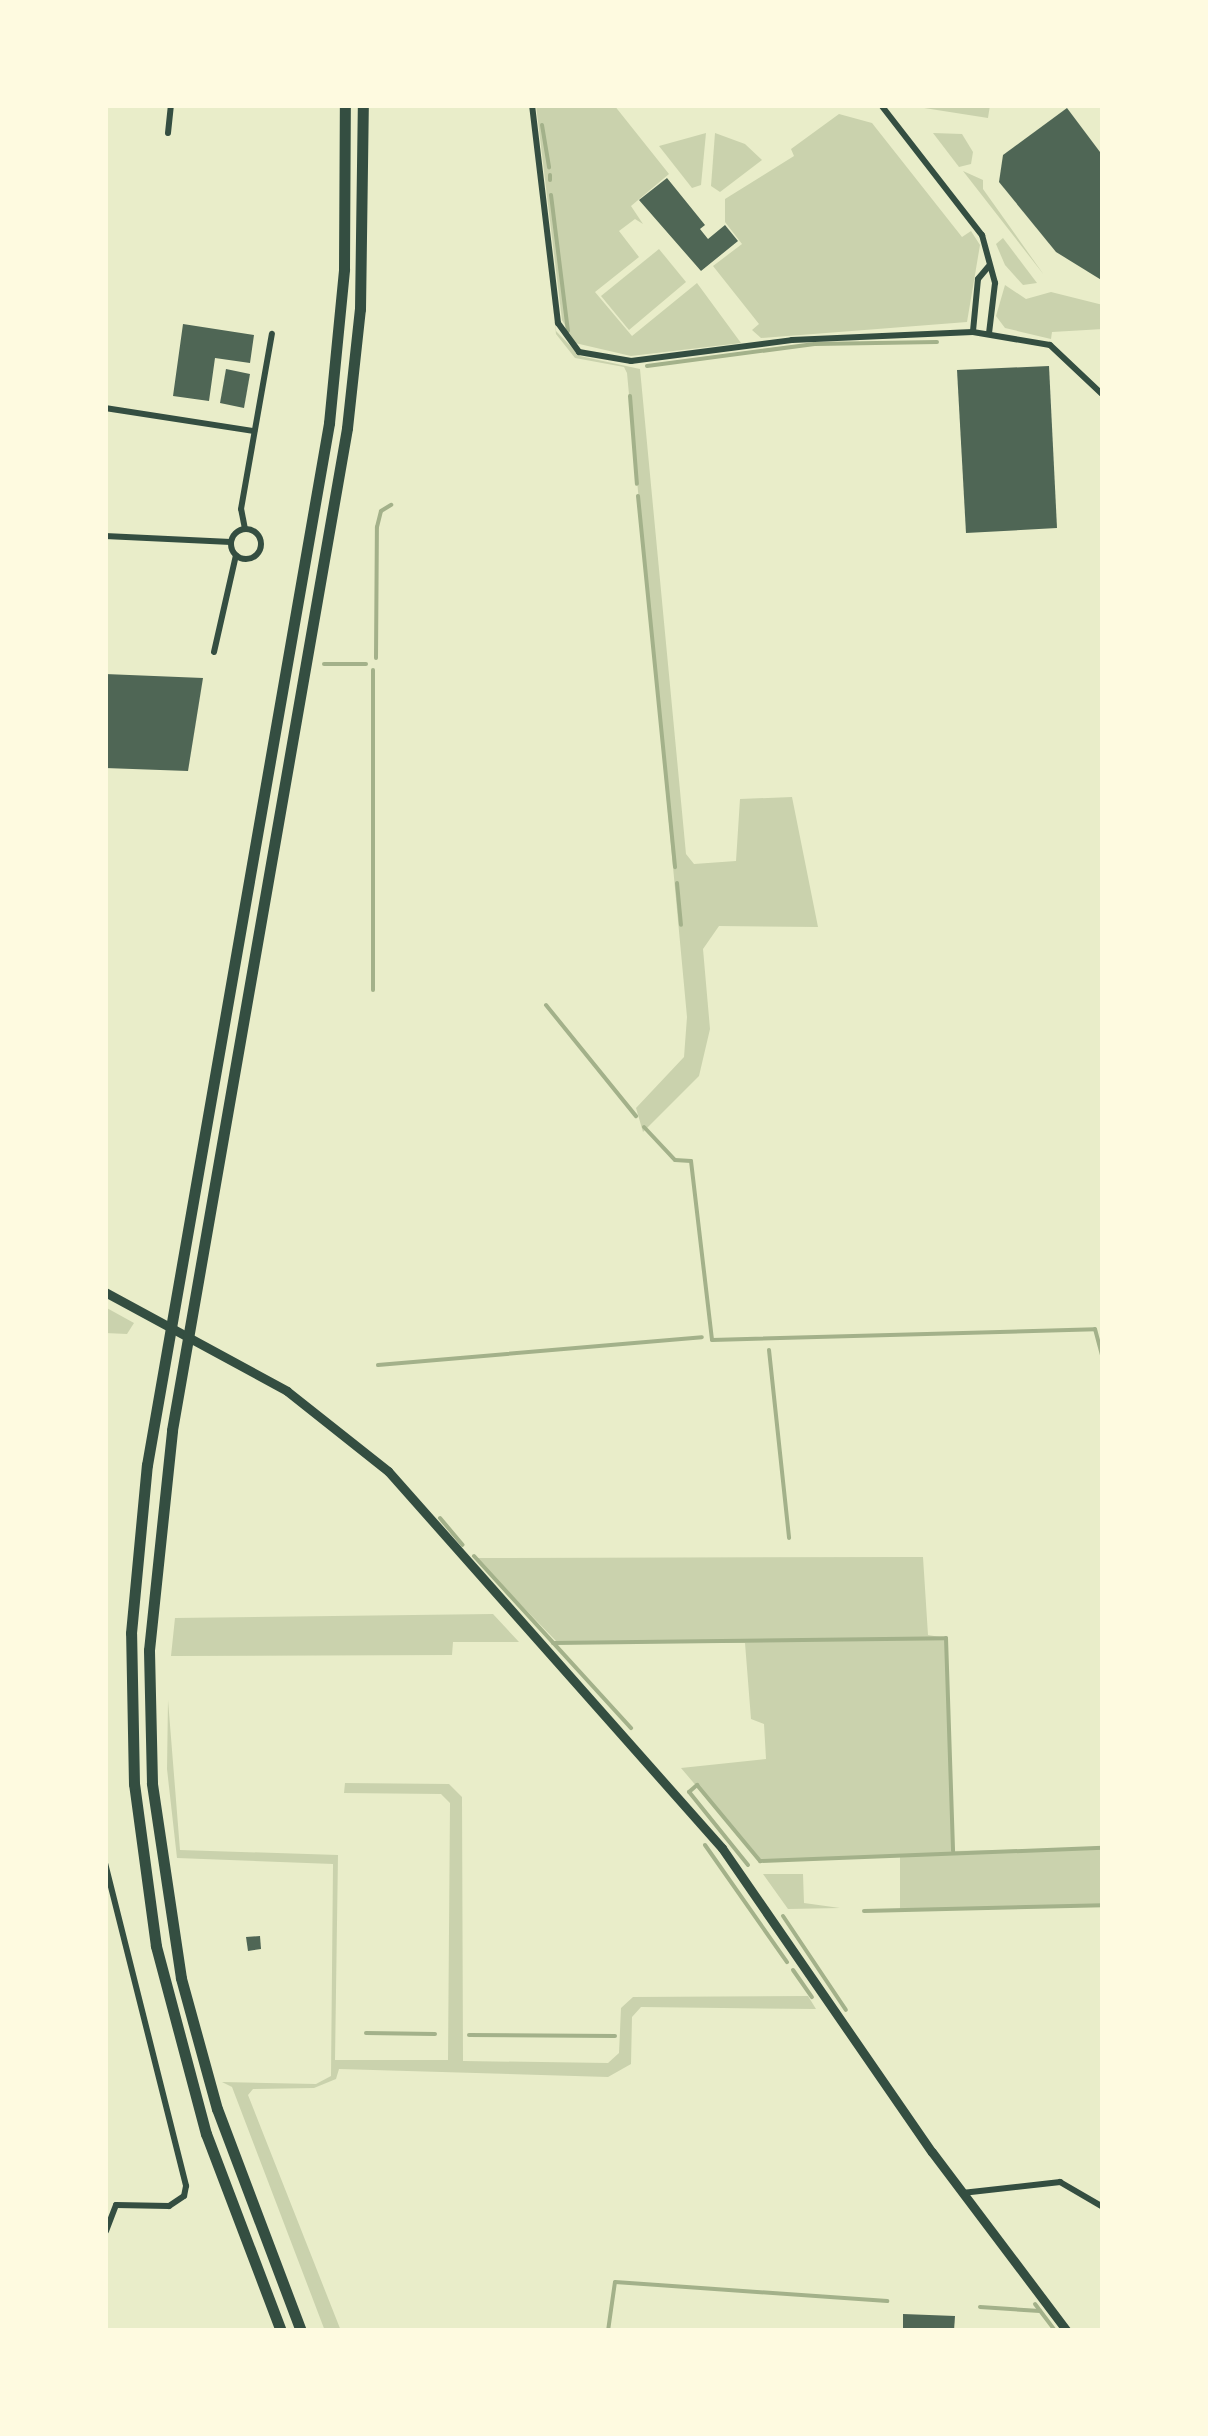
<!DOCTYPE html>
<html>
<head>
<meta charset="utf-8">
<style>
	body { margin:0 }
	#map { position:relative; width:1208px; height:2436px; overflow:hidden; background:#e9edc9; font-family:Mulish,sans-serif }
	div>[style] { position:absolute }
	[style*='--x'] { left:calc(var(--x)*1px); top:calc(var(--y)*1px); width:calc(var(--w)*1px); rotate:calc(var(--a)*1deg) }
	.green>* { inset:0; background:#cad2ad }
	.stream>* { height:4px; margin:-2px; padding:0 2px; transform-origin:2px; border-radius:2px; background:#a3b18a }
	.building>* { inset:0; background:#4f6655 }
	.minor>* { height:6px; margin:-3px; padding:0 3px; transform-origin:3px; border-radius:3px; background:#344e41 }
	.minor>.ring { margin:-3px; padding:0; box-sizing:content-box; background:none; border:6px solid #344e41; border-radius:50% }
	.tertiary>* { height:9px; margin:-4.5px; padding:0 4.5px; transform-origin:4.5px; border-radius:4.5px; background:#344e41 }
	.trunk>* { height:11px; margin:-5.5px; padding:0 5.5px; transform-origin:5.5px; border-radius:5.5px; background:#344e41 }
	span { translate:-50% -50%; white-space:nowrap; text-align:center; line-height:1.15; -webkit-text-stroke:10px #fefae0; paint-order:stroke }
	.frame { position:absolute; inset:0; border:108px solid #fefae0; pointer-events:none }
</style>
</head>
<body>
<div id="map">
	<div class="green">
		<i style="clip-path:polygon(536px 105px,614px 105px,669px 174px,631px 206px,643px 224px,635px 219px,619px 231px,639px 257px,595px 292px,632px 336px,697px 283px,741px 343px,631px 356px,575px 343px,562px 320px)"></i>
		<i style="clip-path:polygon(905px 105px,990px 105px,988px 118px)"></i>
		<i style="clip-path:polygon(839px 114px,872px 123px,962px 237px,971px 231px,980px 245px,967px 322px,761px 338px,752px 330px,759px 324px,713px 266px,742px 244px,725px 222px,725px 199px,794px 156px,791px 149px)"></i>
		<i style="clip-path:polygon(706px 133px,701px 185px,692px 188px,659px 146px)"></i>
		<i style="clip-path:polygon(715px 133px,745px 144px,762px 160px,720px 192px,711px 186px)"></i>
		<i style="clip-path:polygon(933px 133px,962px 134px,973px 152px,971px 164px,959px 167px)"></i>
		<i style="clip-path:polygon(536px 147px,556px 331px,580px 356px,640px 369px,686px 854px,694px 864px,736px 861px,740px 799px,792px 797px,818px 927px,719px 926px,703px 949px,710px 1029px,699px 1076px,643px 1132px,636px 1108px,684px 1057px,687px 1017px,627px 373px,624px 367px,575px 358px,556px 334px)"></i>
		<i style="clip-path:polygon(963px 171px,983px 180px,983px 189px,1044px 275px)"></i>
		<i style="clip-path:polygon(1003px 238px,1037px 283px,1023px 285px,1005px 265px,996px 244px)"></i>
		<i style="clip-path:polygon(659px 249px,686px 282px,629px 330px,601px 296px)"></i>
		<i style="clip-path:polygon(1005px 285px,1026px 299px,1051px 292px,1103px 305px,1103px 329px,1052px 332px,1051px 339px,1005px 328px,996px 316px)"></i>
		<i style="clip-path:polygon(105px 1307px,134px 1323px,127px 1334px,105px 1333px)"></i>
		<i style="clip-path:polygon(923px 1557px,928px 1635px,946px 1638px,953px 1851px,1103px 1848px,1103px 1905px,900px 1909px,900px 1857px,760px 1861px,681px 1768px,766px 1759px,764px 1724px,751px 1719px,745px 1643px,558px 1643px,476px 1558px)"></i>
		<i style="clip-path:polygon(493px 1614px,519px 1642px,453px 1642px,452px 1655px,171px 1656px,175px 1618px)"></i>
		<i style="clip-path:polygon(168px 1700px,180px 1850px,338px 1855px,335px 2060px,448px 2060px,450px 1803px,441px 1794px,344px 1793px,345px 1783px,449px 1784px,462px 1797px,463px 2061px,608px 2063px,619px 2053px,621px 2008px,633px 1997px,808px 1996px,816px 2009px,641px 2007px,632px 2017px,631px 2064px,608px 2077px,339px 2069px,336px 2079px,314px 2088px,253px 2089px,248px 2095px,341px 2331px,325px 2331px,232px 2087px,222px 2082px,316px 2084px,331px 2076px,333px 1864px,177px 1858px,167px 1769px)"></i>
		<i style="clip-path:polygon(763px 1874px,803px 1874px,804px 1903px,840px 1908px,788px 1909px)"></i>
	</div>
	<div class="stream">
		<i style="--x:542;--y:125;--w:43;--a:80.5"></i>
		<i style="--x:550;--y:175;--w:5;--a:90"></i>
		<i style="--x:551;--y:195;--w:137;--a:82.9"></i>
		<i style="--x:647;--y:366;--w:169;--a:-7.5"></i>
		<i style="--x:815;--y:344;--w:122;--a:-0.9"></i>
		<i style="--x:630;--y:396;--w:88;--a:85.5"></i>
		<i style="--x:638;--y:496;--w:373;--a:84.3"></i>
		<i style="--x:376;--y:658;--w:131;--a:-89.6"></i>
		<i style="--x:377;--y:527;--w:16;--a:-76"></i>
		<i style="--x:381;--y:511;--w:12;--a:-31"></i>
		<i style="--x:324;--y:664;--w:42;--a:0"></i>
		<i style="--x:677;--y:883;--w:42;--a:84.6"></i>
		<i style="--x:373;--y:990;--w:320;--a:-90"></i>
		<i style="--x:546;--y:1005;--w:143;--a:51"></i>
		<i style="--x:644;--y:1127;--w:45;--a:46.8"></i>
		<i style="--x:675;--y:1160;--w:16;--a:4"></i>
		<i style="--x:691;--y:1161;--w:180;--a:83.3"></i>
		<i style="--x:712;--y:1340;--w:383;--a:-1.6"></i>
		<i style="--x:1095;--y:1329;--w:30;--a:75"></i>
		<i style="--x:769;--y:1350;--w:189;--a:83.9"></i>
		<i style="--x:378;--y:1365;--w:325;--a:-4.9"></i>
		<i style="--x:440;--y:1518;--w:35;--a:50"></i>
		<i style="--x:474;--y:1556;--w:233;--a:47.6"></i>
		<i style="--x:553;--y:1643;--w:393;--a:-0.7"></i>
		<i style="--x:946;--y:1638;--w:213;--a:88.1"></i>
		<i style="--x:705;--y:1845;--w:143;--a:55"></i>
		<i style="--x:748;--y:1865;--w:94;--a:-128.9"></i>
		<i style="--x:689;--y:1792;--w:11;--a:-41"></i>
		<i style="--x:697;--y:1785;--w:99;--a:50.3"></i>
		<i style="--x:760;--y:1861;--w:343;--a:-2.2"></i>
		<i style="--x:864;--y:1911;--w:239;--a:-1.4"></i>
		<i style="--x:783;--y:1916;--w:113;--a:56.2"></i>
		<i style="--x:793;--y:1970;--w:33;--a:55"></i>
		<i style="--x:366;--y:2033;--w:69;--a:0.8"></i>
		<i style="--x:469;--y:2035;--w:146;--a:0.4"></i>
		<i style="--x:1035;--y:2304;--w:34;--a:53"></i>
		<i style="--x:980;--y:2307;--w:60;--a:3.8"></i>
		<i style="--x:608;--y:2331;--w:49;--a:-81.9"></i>
		<i style="--x:615;--y:2282;--w:273;--a:4"></i>
	</div>
	<div class="building">
		<i style="clip-path:polygon(1067px 108px,1103px 156px,1103px 281px,1056px 252px,999px 182px,1003px 155px)"></i>
		<i style="clip-path:polygon(667px 178px,705px 225px,700px 229px,708px 239px,725px 225px,738px 241px,701px 271px,639px 200px)"></i>
		<i style="clip-path:polygon(183px 324px,254px 335px,250px 363px,215px 358px,209px 401px,173px 396px)"></i>
		<i style="clip-path:polygon(1049px 366px,1057px 528px,966px 533px,957px 370px)"></i>
		<i style="clip-path:polygon(226px 369px,250px 374px,244px 408px,220px 403px)"></i>
		<i style="clip-path:polygon(105px 674px,203px 678px,188px 771px,105px 768px)"></i>
		<i style="clip-path:polygon(260px 1936px,261px 1949px,248px 1951px,246px 1937px)"></i>
		<i style="clip-path:polygon(903px 2314px,955px 2316px,954px 2331px,903px 2331px)"></i>
	</div>
	<div class="minor">
		<i style="--x:227;--y:105;--w:1;--a:0"></i>
		<i style="--x:532;--y:105;--w:220;--a:83.2"></i>
		<i style="--x:558;--y:323;--w:36;--a:54"></i>
		<i style="--x:579;--y:352;--w:53;--a:9.8"></i>
		<i style="--x:631;--y:361;--w:162;--a:-7.4"></i>
		<i style="--x:792;--y:340;--w:181;--a:-2.5"></i>
		<i style="--x:973;--y:332;--w:78;--a:9.6"></i>
		<i style="--x:1050;--y:345;--w:73;--a:43.3"></i>
		<i style="--x:881;--y:105;--w:165;--a:52.2"></i>
		<i style="--x:982;--y:235;--w:50;--a:74.8"></i>
		<i style="--x:995;--y:283;--w:50;--a:96.8"></i>
		<i style="--x:168;--y:133;--w:28;--a:-84"></i>
		<i style="--x:973;--y:331;--w:52;--a:-84.5"></i>
		<i style="--x:978;--y:279;--w:16;--a:-50"></i>
		<i style="--x:105;--y:408;--w:151;--a:8.8"></i>
		<i style="--x:245;--y:529;--w:20;--a:-101"></i>
		<i style="--x:241;--y:509;--w:178;--a:-80"></i>
		<i class="ring" style="left:231px;top:529px;width:24px;height:24px"></i>
		<i style="--x:105;--y:536;--w:126;--a:2.7"></i>
		<i style="--x:214;--y:652;--w:99;--a:-77.2"></i>
		<i style="--x:105;--y:1863;--w:333;--a:75.9"></i>
		<i style="--x:186;--y:2186;--w:10;--a:101"></i>
		<i style="--x:184;--y:2196;--w:18;--a:146"></i>
		<i style="--x:169;--y:2206;--w:53;--a:-178.9"></i>
		<i style="--x:116;--y:2205;--w:28;--a:111"></i>
		<i style="--x:962;--y:2193;--w:99;--a:-6.4"></i>
		<i style="--x:1060;--y:2182;--w:50;--a:30.2"></i>
	</div>
	<div class="tertiary">
		<i style="--x:105;--y:1292;--w:207;--a:28.5"></i>
		<i style="--x:287;--y:1391;--w:129;--a:38.4"></i>
		<i style="--x:388;--y:1471;--w:504;--a:48.46"></i>
		<i style="--x:722;--y:1848;--w:369;--a:55.4"></i>
		<i style="--x:932;--y:2152;--w:224;--a:53"></i>
	</div>
	<div class="trunk">
		<i style="--x:281;--y:2331;--w:211;--a:-110.8"></i>
		<i style="--x:206;--y:2134;--w:195;--a:-104.9"></i>
		<i style="--x:156;--y:1946;--w:163;--a:-97.7"></i>
		<i style="--x:134;--y:1784;--w:151;--a:-91.1"></i>
		<i style="--x:131;--y:1633;--w:169;--a:-84.6"></i>
		<i style="--x:147;--y:1465;--w:1058;--a:-80.09"></i>
		<i style="--x:329;--y:423;--w:155;--a:-84.4"></i>
		<i style="--x:344;--y:269;--w:164;--a:-89.7"></i>
		<i style="--x:301;--y:2331;--w:237;--a:-110.7"></i>
		<i style="--x:217;--y:2109;--w:136;--a:-105.4"></i>
		<i style="--x:181;--y:1978;--w:197;--a:-98.5"></i>
		<i style="--x:152;--y:1783;--w:133;--a:-91.3"></i>
		<i style="--x:149;--y:1650;--w:221;--a:-84"></i>
		<i style="--x:172;--y:1430;--w:1017;--a:-80.09"></i>
		<i style="--x:347;--y:428;--w:120;--a:-83.8"></i>
		<i style="--x:360;--y:309;--w:204;--a:-89.2"></i>
	</div>
	<div class="frame"></div>
</div>
</body>
</html>
